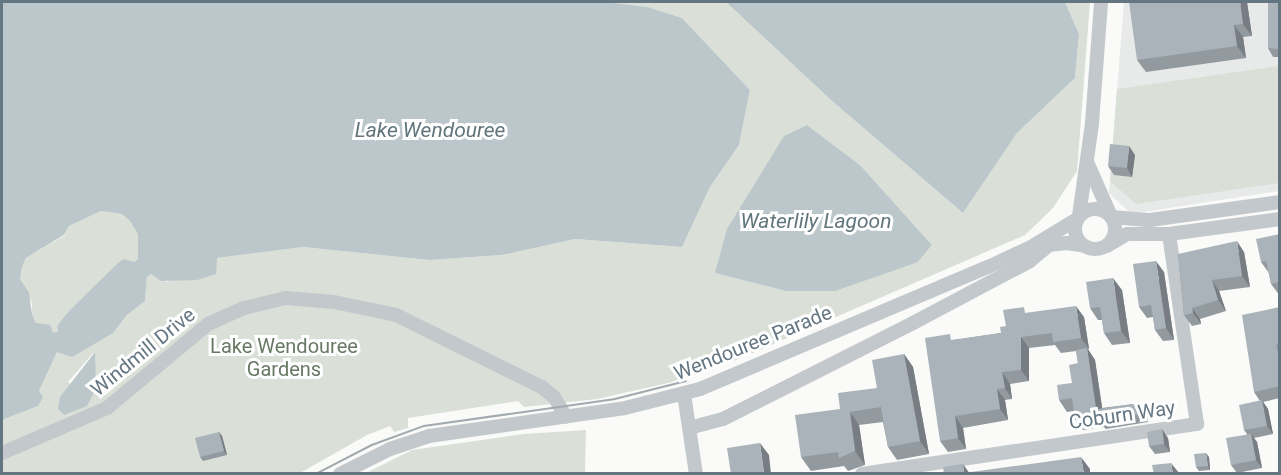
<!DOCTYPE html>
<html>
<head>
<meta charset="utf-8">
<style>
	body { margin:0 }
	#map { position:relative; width:1281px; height:475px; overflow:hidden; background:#fafaf8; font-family:Roboto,sans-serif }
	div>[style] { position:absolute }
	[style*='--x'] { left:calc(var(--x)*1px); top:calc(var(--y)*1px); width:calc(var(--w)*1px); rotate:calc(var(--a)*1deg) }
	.built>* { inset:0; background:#e8e9e9 }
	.green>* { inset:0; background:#dadfd7 }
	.water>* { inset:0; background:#bbc7cb }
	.minor>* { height:14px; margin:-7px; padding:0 7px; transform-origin:7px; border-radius:7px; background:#c3c8cc }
	.minor>.ring { margin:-7px; padding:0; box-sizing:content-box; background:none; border:14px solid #c3c8cc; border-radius:50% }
	.tram>* { height:1.5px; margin:-0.75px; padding:0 0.75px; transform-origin:0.75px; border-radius:0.75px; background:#a2aab0 }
	.wall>* { inset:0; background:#929a9f }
	.shaded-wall>* { inset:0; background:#777d82 }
	.building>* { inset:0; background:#aab3b9 }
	span { translate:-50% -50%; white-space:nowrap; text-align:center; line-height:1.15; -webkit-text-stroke:6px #fff; paint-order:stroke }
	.street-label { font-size:20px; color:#657683 }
	.park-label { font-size:20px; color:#687a64 }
	.water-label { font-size:21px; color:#60757c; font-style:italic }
	.frame { position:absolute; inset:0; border:3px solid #657683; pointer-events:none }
</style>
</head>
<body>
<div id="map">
	<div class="built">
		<i style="clip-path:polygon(1124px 2px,1279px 2px,1279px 191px,1131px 214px,1109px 193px)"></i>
	</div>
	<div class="green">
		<i style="clip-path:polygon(evenodd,606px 2px,726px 2px,832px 101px,963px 213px,1017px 133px,1075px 78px,1079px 34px,1065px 2px,1090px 2px,1077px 171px,1053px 208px,1025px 235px,739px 359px,668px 383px,597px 399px,524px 407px,518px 401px,408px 418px,408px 428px,394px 432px,390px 426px,367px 435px,300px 473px,2px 474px,2px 420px,38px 406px,39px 391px,57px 352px,113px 333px,127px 315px,145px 301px,147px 277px,151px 274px,167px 282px,176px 278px,197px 280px,217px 258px,303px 247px,429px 260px,502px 255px,575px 239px,682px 247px,710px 187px,739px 145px,750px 90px,682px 18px,648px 7px,606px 2px,807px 125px,860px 165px,932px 245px,918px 262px,786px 291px,715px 273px,784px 136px,807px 125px,606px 2px,94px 352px,96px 388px,89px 397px,68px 382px,94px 352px)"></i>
		<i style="clip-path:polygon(1279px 66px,1279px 183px,1136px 204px,1110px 181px,1117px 89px)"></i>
		<i style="clip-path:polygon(101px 211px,122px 214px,130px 221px,138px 233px,138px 259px,67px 313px,57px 326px,58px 331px,53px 333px,36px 323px,32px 314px,32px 303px,20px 279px,22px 267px,26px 258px,64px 236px,69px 226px)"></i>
		<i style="clip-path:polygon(586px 430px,585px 473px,366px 473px,412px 450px,524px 434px)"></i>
	</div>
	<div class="water">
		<i style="clip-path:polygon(evenodd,2px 2px,606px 2px,648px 7px,682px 18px,750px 90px,739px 145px,710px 187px,682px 247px,575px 239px,502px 255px,429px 260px,303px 247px,217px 258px,216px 274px,197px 280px,161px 281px,151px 274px,147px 277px,145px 301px,127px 315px,113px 333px,72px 357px,57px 352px,39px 391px,43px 397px,38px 406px,2px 420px,2px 2px,101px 211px,122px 214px,130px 221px,138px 234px,138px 259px,134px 262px,123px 259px,115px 266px,67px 313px,57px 326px,58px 331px,53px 333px,50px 325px,36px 323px,32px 314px,29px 293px,20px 279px,22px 267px,26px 258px,64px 235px,69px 226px,101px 211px)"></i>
		<i style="clip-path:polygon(726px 2px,1065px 2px,1079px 34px,1075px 78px,1017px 133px,963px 213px,832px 101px)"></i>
		<i style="clip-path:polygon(807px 125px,860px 165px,932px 245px,918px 262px,835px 291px,786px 291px,715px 273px,727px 229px,784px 136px)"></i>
		<i style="clip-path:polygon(95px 352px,96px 388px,87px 406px,64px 415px,58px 409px,60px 397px)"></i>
	</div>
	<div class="minor">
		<i style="--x:1088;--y:164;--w:55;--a:66.3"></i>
		<i class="ring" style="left:1075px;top:209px;width:26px;height:26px"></i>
		<i style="--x:1079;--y:216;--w:94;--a:-82"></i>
		<i style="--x:1092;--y:123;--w:121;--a:-85.7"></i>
		<i style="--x:1112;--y:217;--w:38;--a:5"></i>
		<i style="--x:1150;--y:220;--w:131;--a:-7.9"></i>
		<i style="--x:1039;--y:246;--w:28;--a:-6"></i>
		<i style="--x:1067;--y:243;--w:18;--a:9"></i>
		<i style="--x:1107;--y:246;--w:23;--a:-31"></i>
		<i style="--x:1127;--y:234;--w:42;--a:0"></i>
		<i style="--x:1169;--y:234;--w:112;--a:-7.7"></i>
		<i style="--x:684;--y:394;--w:81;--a:81.5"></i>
		<i style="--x:689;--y:428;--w:35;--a:-15"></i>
		<i style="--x:723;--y:419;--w:213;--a:-26.8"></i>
		<i style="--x:913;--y:323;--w:132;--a:-27.9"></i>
		<i style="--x:1030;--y:261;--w:25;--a:-40"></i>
		<i style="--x:2;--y:453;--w:114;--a:-23.2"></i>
		<i style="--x:107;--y:408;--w:131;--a:-39.7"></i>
		<i style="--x:208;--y:324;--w:39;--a:-24"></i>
		<i style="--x:244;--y:308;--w:43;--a:-13.4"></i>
		<i style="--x:286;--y:298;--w:48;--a:4.8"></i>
		<i style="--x:334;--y:302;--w:63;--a:11.8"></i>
		<i style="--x:396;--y:315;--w:163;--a:26.3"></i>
		<i style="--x:542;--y:387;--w:16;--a:40"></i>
		<i style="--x:554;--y:397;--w:23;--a:59"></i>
		<i style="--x:340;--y:474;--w:56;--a:-26.6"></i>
		<i style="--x:390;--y:449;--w:41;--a:-18.4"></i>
		<i style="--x:429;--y:436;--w:198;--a:-8.1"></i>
		<i style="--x:625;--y:408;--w:77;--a:-14.2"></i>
		<i style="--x:700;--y:389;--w:313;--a:-23"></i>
		<i style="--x:988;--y:267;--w:47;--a:-24.9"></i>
		<i style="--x:1031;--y:247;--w:54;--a:-31.3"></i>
		<i style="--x:862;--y:474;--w:339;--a:-8.5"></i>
		<i style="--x:1197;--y:424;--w:192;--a:-98.4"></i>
	</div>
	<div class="tram">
		<i style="--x:316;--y:474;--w:63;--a:-27.4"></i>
		<i style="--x:372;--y:445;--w:55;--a:-20.1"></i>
		<i style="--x:424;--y:426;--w:193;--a:-8"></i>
		<i style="--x:615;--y:399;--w:73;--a:-14.2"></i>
	</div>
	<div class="wall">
		<i style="clip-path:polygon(1247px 2px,1252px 36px,1243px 37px,1246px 58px,1146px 72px,1137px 60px)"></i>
		<i style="clip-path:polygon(1280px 2px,1280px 57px,1273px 57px,1268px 48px)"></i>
		<i style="clip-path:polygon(1135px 155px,1132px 177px,1114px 175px,1108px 166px)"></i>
		<i style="clip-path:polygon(1280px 234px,1280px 296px,1271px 284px,1269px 273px,1261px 262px)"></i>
		<i style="clip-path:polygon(1244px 252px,1250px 287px,1219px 291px,1226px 311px,1200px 319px,1201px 324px,1192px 326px,1184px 315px,1178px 254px)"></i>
		<i style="clip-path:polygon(1164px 272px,1174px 340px,1163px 341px,1155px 330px,1153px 317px,1147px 318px,1139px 307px)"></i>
		<i style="clip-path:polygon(1122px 290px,1130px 343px,1112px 345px,1104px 333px,1102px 320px,1098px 320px,1090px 308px)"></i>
		<i style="clip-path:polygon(1280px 307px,1280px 398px,1263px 402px,1268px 409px,1273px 434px,1254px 438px,1257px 442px,1262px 468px,1237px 473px,1231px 465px,1247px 434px,1244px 430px,1260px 401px,1254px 392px)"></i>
		<i style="clip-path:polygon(1028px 313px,1084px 317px,1089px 349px,1088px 349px,1095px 360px,1102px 408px,1141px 403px,1146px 411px,1148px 422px,1106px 429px,1104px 427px,1083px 430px,1075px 419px,1074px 411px,1067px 412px,1059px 400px,1072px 383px,1078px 363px,1076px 351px,1061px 353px,1055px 345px,1029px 348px,1029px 381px,1010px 384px,1012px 399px,1005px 400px,1008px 420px,963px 428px,966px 449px,948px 452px,940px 441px,954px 340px,1001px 333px,1006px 326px)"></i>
		<i style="clip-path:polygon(904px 354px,913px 367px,929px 454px,897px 460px,888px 447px,883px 422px,859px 425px,865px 465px,848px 471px,844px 466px,811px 471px,801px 457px,840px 409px,877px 388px)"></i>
		<i style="clip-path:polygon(219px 432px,222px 436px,227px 455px,203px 461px,200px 457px)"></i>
		<i style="clip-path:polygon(1168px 438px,1170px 452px,1155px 454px,1149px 446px)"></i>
		<i style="clip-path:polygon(1209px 457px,1210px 470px,1199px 471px,1196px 467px)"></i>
	</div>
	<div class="shaded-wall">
		<i style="clip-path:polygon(1240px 2px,1247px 2px,1252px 36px,1243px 24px)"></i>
		<i style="clip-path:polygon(1234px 25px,1243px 37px,1246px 58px,1237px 46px)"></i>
		<i style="clip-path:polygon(1129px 146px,1135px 155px,1132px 177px,1127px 168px)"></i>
		<i style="clip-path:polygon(1237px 241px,1244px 252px,1250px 287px,1242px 276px)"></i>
		<i style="clip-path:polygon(1156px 261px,1164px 272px,1174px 340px,1166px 328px)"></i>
		<i style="clip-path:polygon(1113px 278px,1122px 290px,1130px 343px,1121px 331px)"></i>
		<i style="clip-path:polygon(1212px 280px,1219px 291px,1226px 311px,1218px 300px)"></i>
		<i style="clip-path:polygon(1076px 306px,1084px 317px,1089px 349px,1081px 338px)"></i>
		<i style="clip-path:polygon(1192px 308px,1200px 319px,1201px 324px,1193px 313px)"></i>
		<i style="clip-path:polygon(1021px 337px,1029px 348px,1029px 381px,1021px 370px)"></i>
		<i style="clip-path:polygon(1087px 348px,1095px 360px,1104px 420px,1101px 420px,1097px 415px)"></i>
		<i style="clip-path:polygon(904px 354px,913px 367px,929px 454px,920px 441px)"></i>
		<i style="clip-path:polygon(1002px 372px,1010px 384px,1012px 399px,1005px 388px)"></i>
		<i style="clip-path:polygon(997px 389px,1005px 400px,1008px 420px,1000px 409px)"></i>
		<i style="clip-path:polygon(1262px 400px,1268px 409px,1273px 434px,1267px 426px)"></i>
		<i style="clip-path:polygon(1141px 403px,1146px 411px,1148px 422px,1142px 414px)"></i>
		<i style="clip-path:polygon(850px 412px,859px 425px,865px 465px,855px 451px)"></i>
		<i style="clip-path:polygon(955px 416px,963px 428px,966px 449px,958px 438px)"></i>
		<i style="clip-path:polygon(1162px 429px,1168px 438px,1170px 452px,1164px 444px)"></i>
		<i style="clip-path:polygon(219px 432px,222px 436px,227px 455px,224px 451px)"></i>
		<i style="clip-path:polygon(1251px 434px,1257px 442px,1262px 468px,1256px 460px)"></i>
		<i style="clip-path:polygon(760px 443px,769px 455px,771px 474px,764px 474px)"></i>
		<i style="clip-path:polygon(1206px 453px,1209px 457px,1210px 470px,1208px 466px)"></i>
		<i style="clip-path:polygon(1081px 457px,1090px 469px,1090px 474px,1084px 474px)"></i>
		<i style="clip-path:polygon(1171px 463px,1179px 473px,1173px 474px)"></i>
		<i style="clip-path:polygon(963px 464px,970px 474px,964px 474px)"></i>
	</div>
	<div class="building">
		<i style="clip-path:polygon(1129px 2px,1240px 2px,1243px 24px,1234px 25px,1237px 46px,1137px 60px)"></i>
		<i style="clip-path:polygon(1268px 2px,1280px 2px,1280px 49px,1268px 48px)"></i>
		<i style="clip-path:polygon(1110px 144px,1129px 146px,1127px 168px,1108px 166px)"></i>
		<i style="clip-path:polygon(1280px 234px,1280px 282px,1271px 284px,1266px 261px,1261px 262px,1256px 239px)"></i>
		<i style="clip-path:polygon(1237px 241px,1242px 276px,1212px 280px,1218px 300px,1192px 308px,1193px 313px,1184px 315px,1178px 254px)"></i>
		<i style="clip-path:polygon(1156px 261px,1166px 328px,1155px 330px,1151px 305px,1139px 307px,1133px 264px)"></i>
		<i style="clip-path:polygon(1113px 278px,1121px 331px,1104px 333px,1100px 307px,1090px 308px,1086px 282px)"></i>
		<i style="clip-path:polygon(1076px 306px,1081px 338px,1053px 342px,1052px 333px,1021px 337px,1021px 370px,1002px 372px,1005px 388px,997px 389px,1000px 409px,955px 416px,958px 438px,940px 441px,925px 338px,950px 334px,951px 340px,1001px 333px,1000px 327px,1006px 326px,1003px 310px,1024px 307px,1025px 313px)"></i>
		<i style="clip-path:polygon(1280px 307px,1280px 344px,1276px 345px,1280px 360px,1280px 386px,1254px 392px,1242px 315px)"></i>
		<i style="clip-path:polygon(1087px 348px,1097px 415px,1075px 419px,1072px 398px,1059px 400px,1057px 385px,1072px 383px,1069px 365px,1078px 363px,1076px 350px)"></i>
		<i style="clip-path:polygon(904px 354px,920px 441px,888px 447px,881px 407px,850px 412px,855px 451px,839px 458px,838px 452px,801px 457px,795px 415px,840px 409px,838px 393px,877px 388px,872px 360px)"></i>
		<i style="clip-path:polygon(1262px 400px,1267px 426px,1244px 430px,1239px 405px)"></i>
		<i style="clip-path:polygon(1141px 403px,1142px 414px,1100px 420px,1098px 409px)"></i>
		<i style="clip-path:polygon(1162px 429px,1164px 444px,1149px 446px,1147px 432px)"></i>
		<i style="clip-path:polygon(219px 432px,224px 451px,200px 457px,195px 438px)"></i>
		<i style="clip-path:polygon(1251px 434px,1256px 460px,1231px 465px,1226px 438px)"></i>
		<i style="clip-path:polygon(760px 443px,764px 474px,731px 474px,727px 448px)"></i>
		<i style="clip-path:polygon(1206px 453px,1208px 466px,1196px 467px,1194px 454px)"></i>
		<i style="clip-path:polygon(1081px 457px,1084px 474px,944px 474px,943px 467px,963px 464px,964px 473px)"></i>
		<i style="clip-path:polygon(1171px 463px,1173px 474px,1154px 474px,1152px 465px)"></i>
		<i style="clip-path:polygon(878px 472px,878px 474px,853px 474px)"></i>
	</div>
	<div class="street-label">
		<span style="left:753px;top:343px;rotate:-22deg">Wendouree Parade</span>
		<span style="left:143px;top:352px;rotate:-39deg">Windmill Drive</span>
		<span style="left:1122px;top:415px;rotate:-8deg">Coburn Way</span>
	</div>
	<div class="park-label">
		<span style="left:284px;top:358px">Lake Wendouree<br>Gardens</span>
	</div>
	<div class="water-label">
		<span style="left:430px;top:130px">Lake Wendouree</span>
		<span style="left:816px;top:221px">Waterlily Lagoon</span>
	</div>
	<div class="frame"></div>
</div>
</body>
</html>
